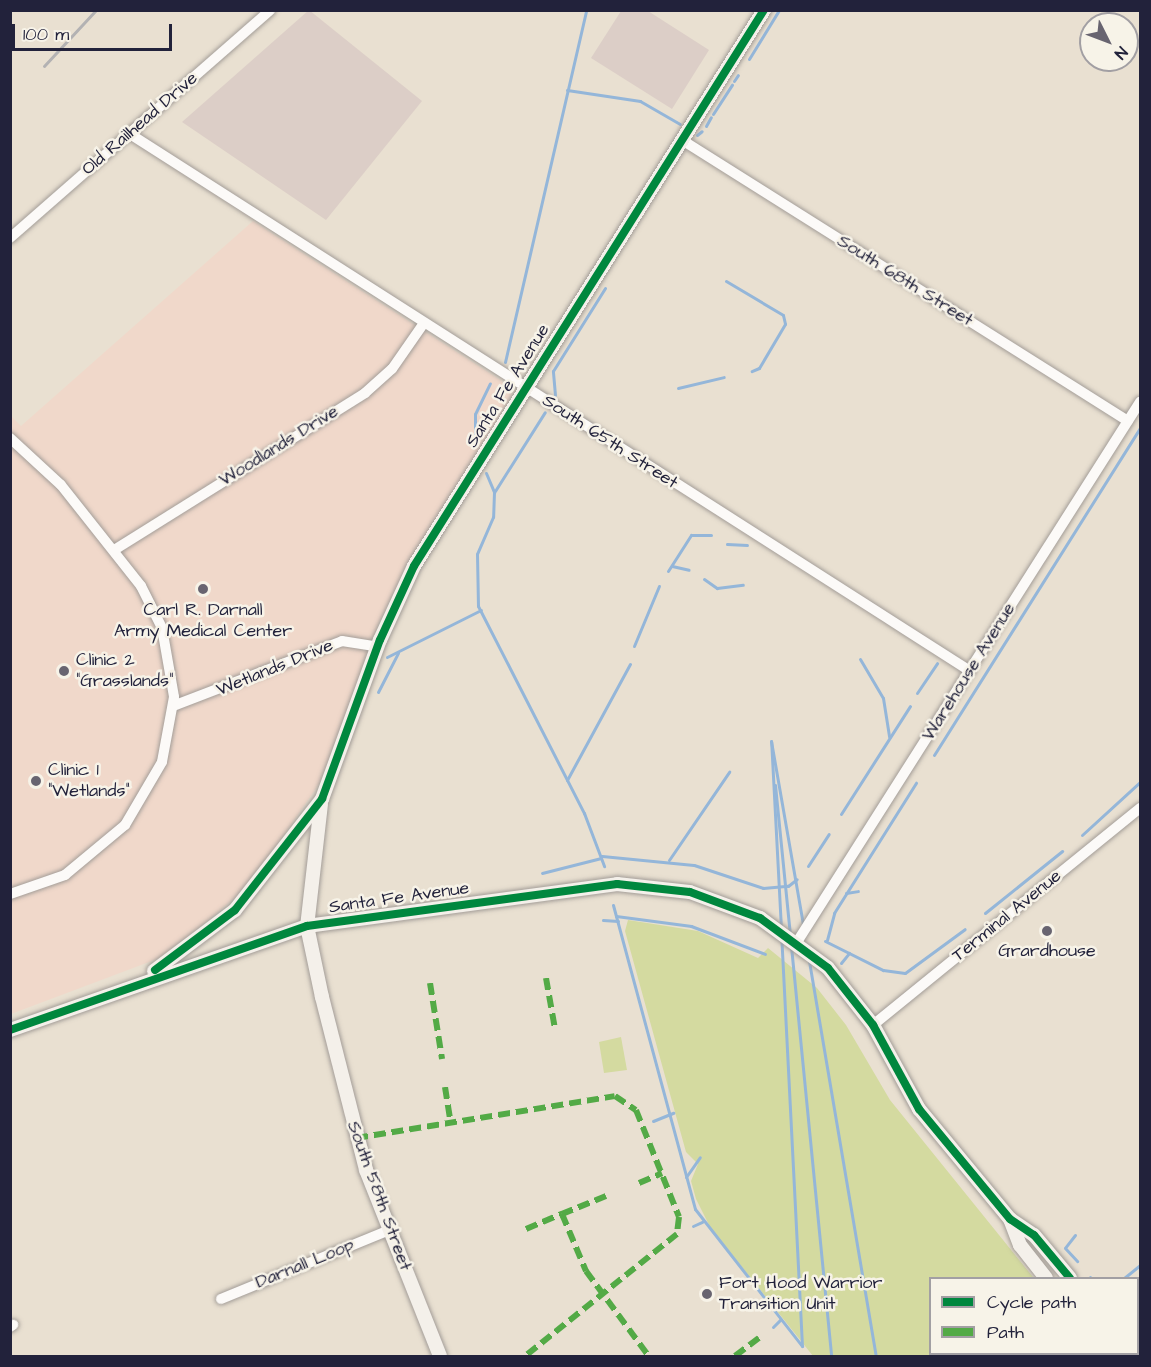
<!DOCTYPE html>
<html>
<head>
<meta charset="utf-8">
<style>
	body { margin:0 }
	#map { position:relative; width:1151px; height:1367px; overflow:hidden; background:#e9e0d1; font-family:"Architects Daughter",sans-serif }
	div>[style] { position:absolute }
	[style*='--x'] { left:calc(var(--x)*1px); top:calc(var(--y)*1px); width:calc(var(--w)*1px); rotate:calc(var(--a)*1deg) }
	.built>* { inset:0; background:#f0d8ca }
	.industrial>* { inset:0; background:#dccec7 }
	.green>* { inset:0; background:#d4daa0 }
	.stream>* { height:3px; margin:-1.5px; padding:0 1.5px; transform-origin:1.5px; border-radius:1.5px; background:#94b6d9 }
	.roads { filter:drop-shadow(0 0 2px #a39d98) drop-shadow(0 0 2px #a39d98) }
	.street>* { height:10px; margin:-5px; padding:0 5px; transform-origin:5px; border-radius:5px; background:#fcfaf8 }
	.secondary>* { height:14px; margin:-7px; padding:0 7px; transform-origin:7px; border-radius:7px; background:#f4f0ea }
	.rail>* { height:3px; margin:-1.5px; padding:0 1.5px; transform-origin:1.5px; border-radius:1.5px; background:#b3b2b3 }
	.quiet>* { height:6px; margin-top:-3px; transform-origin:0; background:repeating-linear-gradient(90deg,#53aa46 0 12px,transparent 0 18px) }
	.cycleway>* { height:8px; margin:-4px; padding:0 4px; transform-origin:4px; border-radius:4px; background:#00873e }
	.dots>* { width:16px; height:16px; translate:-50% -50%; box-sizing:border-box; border:3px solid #f7f3e8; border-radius:50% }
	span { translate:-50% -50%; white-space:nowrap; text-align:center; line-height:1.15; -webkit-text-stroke:5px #f7f3e8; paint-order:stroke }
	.street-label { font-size:18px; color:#22223b }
	.poi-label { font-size:18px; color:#22223b }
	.left { translate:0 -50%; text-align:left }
	.frame { position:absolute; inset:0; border:12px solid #22223b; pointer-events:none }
	.legend { position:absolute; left:929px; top:1277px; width:210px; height:78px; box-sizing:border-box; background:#f7f3e8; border:2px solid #a29fa3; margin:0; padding:8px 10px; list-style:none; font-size:18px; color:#22223b }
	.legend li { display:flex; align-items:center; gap:12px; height:30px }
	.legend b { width:30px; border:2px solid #a29fa3 }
	.north { position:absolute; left:1079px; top:12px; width:60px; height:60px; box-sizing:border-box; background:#f7f3e8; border:2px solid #a29fa3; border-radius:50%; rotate:132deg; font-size:16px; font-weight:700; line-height:24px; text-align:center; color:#22223b }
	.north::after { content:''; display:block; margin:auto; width:21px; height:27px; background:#686470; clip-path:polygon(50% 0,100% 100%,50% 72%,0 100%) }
	.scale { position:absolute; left:12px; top:24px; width:160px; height:27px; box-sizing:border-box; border:3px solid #22223b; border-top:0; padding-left:8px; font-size:18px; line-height:21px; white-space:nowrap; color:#22223b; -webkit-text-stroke:4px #f7f3e8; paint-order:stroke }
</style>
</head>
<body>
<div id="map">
	<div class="built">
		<i style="clip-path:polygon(253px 221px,502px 381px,511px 394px,509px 401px,411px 559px,380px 620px,321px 781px,249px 886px,165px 956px,11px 1014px,10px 415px,21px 426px)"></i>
	</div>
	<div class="industrial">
		<i style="clip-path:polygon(309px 10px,422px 101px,326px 220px,182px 122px)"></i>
		<i style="clip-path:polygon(621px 11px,648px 11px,709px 50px,672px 109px,591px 58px)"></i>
	</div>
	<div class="green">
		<i style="clip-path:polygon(628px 920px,698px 931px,758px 958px,768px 948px,817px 988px,846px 1025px,890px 1100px,1033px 1277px,930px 1278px,930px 1354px,961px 1354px,957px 1356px,813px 1356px,710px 1227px,696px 1199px,691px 1181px,698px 1164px,686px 1152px,625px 931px)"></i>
		<i style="clip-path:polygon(621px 1037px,627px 1070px,604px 1073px,599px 1042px)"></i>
	</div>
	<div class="stream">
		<i style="--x:749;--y:59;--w:57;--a:-58.5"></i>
		<i style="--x:734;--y:81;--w:7;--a:-56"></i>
		<i style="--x:567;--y:90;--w:74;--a:8.6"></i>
		<i style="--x:640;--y:101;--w:46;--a:29.9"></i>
		<i style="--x:713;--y:114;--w:35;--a:-57"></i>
		<i style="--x:706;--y:126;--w:10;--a:-61"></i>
		<i style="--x:697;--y:135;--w:6;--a:-39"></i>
		<i style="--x:726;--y:281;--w:66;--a:30.8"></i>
		<i style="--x:783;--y:315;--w:9;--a:77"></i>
		<i style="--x:785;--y:324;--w:51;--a:120.6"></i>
		<i style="--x:759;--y:368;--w:8;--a:157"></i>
		<i style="--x:505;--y:362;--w:361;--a:-77"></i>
		<i style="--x:678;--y:388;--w:47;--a:-13.4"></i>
		<i style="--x:555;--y:395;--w:24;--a:-95"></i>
		<i style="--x:553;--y:371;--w:98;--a:-57.9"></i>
		<i style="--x:475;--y:438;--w:24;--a:-90"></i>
		<i style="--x:475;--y:414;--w:34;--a:-64"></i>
		<i style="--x:486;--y:473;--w:21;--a:67"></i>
		<i style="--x:494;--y:492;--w:25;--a:92"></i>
		<i style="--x:493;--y:517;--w:40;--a:113.4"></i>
		<i style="--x:477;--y:554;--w:52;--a:88.9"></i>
		<i style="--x:478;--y:606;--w:233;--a:62.9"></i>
		<i style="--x:584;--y:813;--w:57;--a:69.3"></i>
		<i style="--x:495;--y:491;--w:93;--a:-57.7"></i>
		<i style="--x:727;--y:544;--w:20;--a:3"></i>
		<i style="--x:672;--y:566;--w:17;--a:13"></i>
		<i style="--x:668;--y:571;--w:43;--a:-57.4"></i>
		<i style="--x:691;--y:535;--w:20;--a:0"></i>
		<i style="--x:704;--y:579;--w:16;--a:35"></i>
		<i style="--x:717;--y:588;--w:26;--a:-7"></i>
		<i style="--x:634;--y:646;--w:65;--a:-67.4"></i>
		<i style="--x:387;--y:657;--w:105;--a:-26.6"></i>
		<i style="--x:860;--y:659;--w:45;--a:59.5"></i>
		<i style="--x:883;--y:698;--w:39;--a:81"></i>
		<i style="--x:378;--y:692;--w:44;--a:-62.9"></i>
		<i style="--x:917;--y:693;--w:36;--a:-56"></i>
		<i style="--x:934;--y:755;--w:386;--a:-57.8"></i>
		<i style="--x:567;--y:780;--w:132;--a:-61.5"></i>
		<i style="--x:775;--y:785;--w:150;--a:84.3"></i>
		<i style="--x:841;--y:814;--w:128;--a:-57.4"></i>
		<i style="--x:1082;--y:835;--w:79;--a:-42.4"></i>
		<i style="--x:602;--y:856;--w:92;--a:5.6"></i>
		<i style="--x:694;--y:865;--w:73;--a:18.4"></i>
		<i style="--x:763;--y:888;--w:25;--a:-5"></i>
		<i style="--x:788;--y:886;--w:11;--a:-38"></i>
		<i style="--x:669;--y:860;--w:107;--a:-55.7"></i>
		<i style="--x:808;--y:866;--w:38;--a:-57"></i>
		<i style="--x:542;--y:873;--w:61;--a:-14.3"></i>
		<i style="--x:846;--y:893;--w:12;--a:-9"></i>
		<i style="--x:613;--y:905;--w:315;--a:74.9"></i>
		<i style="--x:695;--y:1209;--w:174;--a:52"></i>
		<i style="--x:802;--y:1346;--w:409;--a:-92.9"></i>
		<i style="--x:985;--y:913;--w:99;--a:-38.8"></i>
		<i style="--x:616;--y:916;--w:76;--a:7.6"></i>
		<i style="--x:691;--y:926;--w:79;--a:20.7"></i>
		<i style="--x:603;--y:920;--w:15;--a:4"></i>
		<i style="--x:781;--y:929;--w:188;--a:-93"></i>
		<i style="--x:771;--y:741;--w:187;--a:80.1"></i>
		<i style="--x:827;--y:940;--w:28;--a:-75"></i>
		<i style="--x:834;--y:913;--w:154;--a:-57.8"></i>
		<i style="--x:825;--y:941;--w:65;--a:26.6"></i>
		<i style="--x:883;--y:970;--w:22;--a:8"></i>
		<i style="--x:905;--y:973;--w:74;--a:-36.3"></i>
		<i style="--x:791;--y:946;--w:412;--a:84.4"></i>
		<i style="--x:809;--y:961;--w:401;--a:80.4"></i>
		<i style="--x:841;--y:963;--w:13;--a:-51"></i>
		<i style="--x:653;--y:1121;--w:22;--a:-22"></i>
		<i style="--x:686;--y:1177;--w:24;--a:-55"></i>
		<i style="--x:693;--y:1226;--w:10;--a:-24"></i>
		<i style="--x:1075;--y:1235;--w:16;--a:128"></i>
		<i style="--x:1065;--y:1248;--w:18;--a:47"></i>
		<i style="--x:1090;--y:1277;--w:1;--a:45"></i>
		<i style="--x:1124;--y:1278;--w:21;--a:-39"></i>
		<i style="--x:773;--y:1327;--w:10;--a:-45"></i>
		<i style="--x:1028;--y:1356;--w:4;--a:-27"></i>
	</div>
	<div class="roads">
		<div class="street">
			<i style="--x:130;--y:134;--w:997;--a:32.59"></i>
			<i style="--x:682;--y:140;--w:527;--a:32.21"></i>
			<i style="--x:10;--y:238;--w:346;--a:-41.2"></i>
			<i style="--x:10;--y:438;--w:69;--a:42.7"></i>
			<i style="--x:61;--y:485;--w:129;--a:51.6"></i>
			<i style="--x:141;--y:586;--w:47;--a:63.4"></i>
			<i style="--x:162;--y:628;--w:70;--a:80.1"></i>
			<i style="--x:174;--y:697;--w:66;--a:100.5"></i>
			<i style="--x:162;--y:762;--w:73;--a:120.4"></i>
			<i style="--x:125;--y:825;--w:78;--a:140.2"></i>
			<i style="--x:65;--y:875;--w:58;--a:160.9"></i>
			<i style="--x:114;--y:550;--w:296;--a:-32"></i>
			<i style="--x:365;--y:393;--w:36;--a:-42"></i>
			<i style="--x:392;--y:369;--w:56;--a:-55.2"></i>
			<i style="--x:173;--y:706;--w:181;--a:-21"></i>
			<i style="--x:342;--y:641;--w:36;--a:9"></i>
			<i style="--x:797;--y:942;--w:640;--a:-57.58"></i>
			<i style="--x:873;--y:1025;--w:344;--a:-39.1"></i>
			<i style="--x:221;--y:1299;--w:182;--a:-22.3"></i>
			<i style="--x:10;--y:1327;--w:4;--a:-34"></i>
		</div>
		<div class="secondary">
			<i style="--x:321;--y:804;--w:123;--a:96.5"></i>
			<i style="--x:307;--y:926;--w:73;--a:78.1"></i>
			<i style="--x:322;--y:997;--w:179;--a:75.7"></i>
			<i style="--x:366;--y:1170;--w:200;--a:68.3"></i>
			<i style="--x:154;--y:971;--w:101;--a:-37"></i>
			<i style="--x:235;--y:910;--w:141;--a:-51.9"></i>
			<i style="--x:322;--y:799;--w:169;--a:-70"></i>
			<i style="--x:380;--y:640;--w:81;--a:-65.3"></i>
			<i style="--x:414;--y:566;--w:657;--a:-57.81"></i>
			<i style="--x:10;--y:1030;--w:315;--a:-19.3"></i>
			<i style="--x:307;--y:926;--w:313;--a:-7.7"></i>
			<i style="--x:617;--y:884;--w:73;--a:6.3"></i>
			<i style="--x:690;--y:892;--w:75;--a:20.4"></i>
			<i style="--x:760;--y:918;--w:84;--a:36.3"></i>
			<i style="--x:828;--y:968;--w:73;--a:51.7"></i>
			<i style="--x:873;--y:1025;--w:96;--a:61.3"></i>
			<i style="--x:919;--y:1109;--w:143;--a:50.4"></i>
			<i style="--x:1010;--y:1219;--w:29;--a:34"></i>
			<i style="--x:1034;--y:1235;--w:56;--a:50.1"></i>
			<i style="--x:1010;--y:1219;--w:28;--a:69"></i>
			<i style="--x:1020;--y:1245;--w:42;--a:51.8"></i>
			<i style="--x:1138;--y:1293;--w:4;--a:-56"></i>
			<i style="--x:1138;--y:1321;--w:3;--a:-45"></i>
			<i style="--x:1131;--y:1354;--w:2;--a:63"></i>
			<i style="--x:1059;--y:1356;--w:4;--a:-27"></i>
			<i style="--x:1094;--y:1356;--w:4;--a:-34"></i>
		</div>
	</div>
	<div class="rail">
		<i style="--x:44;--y:66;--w:76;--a:-47.1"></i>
	</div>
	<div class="quiet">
		<i style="--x:546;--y:978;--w:52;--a:80"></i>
		<i style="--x:430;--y:983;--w:77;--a:81"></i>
		<i style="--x:445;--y:1087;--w:33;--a:81"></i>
		<i style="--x:356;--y:1138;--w:262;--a:-9.2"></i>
		<i style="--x:615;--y:1096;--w:25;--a:34"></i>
		<i style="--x:636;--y:1110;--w:115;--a:68.1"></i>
		<i style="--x:679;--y:1217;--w:17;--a:97"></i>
		<i style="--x:677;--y:1234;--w:195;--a:141.2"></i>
		<i style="--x:639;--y:1183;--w:25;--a:-23"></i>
		<i style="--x:606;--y:1196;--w:48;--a:157.8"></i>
		<i style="--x:562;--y:1214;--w:62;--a:67.2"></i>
		<i style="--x:586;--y:1271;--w:104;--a:53.6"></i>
		<i style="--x:526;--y:1229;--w:39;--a:-23"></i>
		<i style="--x:735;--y:1356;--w:30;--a:-37"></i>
	</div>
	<div class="cycleway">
		<i style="--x:155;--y:970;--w:100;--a:-36.9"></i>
		<i style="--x:235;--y:910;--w:141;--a:-51.9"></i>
		<i style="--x:322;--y:799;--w:169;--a:-70"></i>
		<i style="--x:380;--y:640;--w:81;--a:-65.3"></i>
		<i style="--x:414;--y:566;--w:657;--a:-57.81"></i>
		<i style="--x:10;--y:1030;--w:315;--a:-19.3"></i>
		<i style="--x:307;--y:926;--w:313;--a:-7.7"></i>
		<i style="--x:617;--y:884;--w:73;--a:6.3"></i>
		<i style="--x:690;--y:892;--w:75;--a:20.4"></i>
		<i style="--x:760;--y:918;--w:84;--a:36.3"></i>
		<i style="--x:828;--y:968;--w:73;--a:51.7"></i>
		<i style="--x:873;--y:1025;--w:96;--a:61.3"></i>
		<i style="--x:919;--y:1109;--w:143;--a:50.4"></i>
		<i style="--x:1010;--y:1219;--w:29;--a:34"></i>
		<i style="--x:1034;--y:1235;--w:56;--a:50.1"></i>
	</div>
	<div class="dots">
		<i style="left:203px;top:589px;background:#686470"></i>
		<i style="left:64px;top:671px;background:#686470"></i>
		<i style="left:36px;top:781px;background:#686470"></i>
		<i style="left:1047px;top:931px;background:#686470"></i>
		<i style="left:707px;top:1294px;background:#686470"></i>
	</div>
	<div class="street-label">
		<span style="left:140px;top:124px;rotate:-41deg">Old Railhead Drive</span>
		<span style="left:905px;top:281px;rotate:32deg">South 68th Street</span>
		<span style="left:508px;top:386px;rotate:-58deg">Santa Fe Avenue</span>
		<span style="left:610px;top:442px;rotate:33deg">South 65th Street</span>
		<span style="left:279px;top:446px;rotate:-32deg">Woodlands Drive</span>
		<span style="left:275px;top:668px;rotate:-22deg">Wetlands Drive</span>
		<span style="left:969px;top:672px;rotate:-58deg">Warehouse Avenue</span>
		<span style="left:399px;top:898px;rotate:-8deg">Santa Fe Avenue</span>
		<span style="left:1007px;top:916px;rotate:-39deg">Terminal Avenue</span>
		<span style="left:379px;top:1196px;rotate:70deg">South 58th Street</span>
		<span style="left:305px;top:1264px;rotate:-22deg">Darnall Loop</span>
	</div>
	<div class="poi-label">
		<span style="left:203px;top:621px">Carl R. Darnall<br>Army Medical Center</span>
		<span class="left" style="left:76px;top:671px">Clinic 2<br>"Grasslands"</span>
		<span class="left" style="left:48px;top:781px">Clinic 1<br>"Wetlands"</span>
		<span style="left:1047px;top:951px">Grardhouse</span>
		<span class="left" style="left:719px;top:1294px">Fort Hood Warrior<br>Transition Unit</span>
	</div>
	<div class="frame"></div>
	<ul class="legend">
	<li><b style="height:8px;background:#00873e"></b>Cycle path</li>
	<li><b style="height:8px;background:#53aa46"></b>Path</li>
	</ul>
	<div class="north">N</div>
	<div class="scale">100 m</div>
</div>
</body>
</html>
